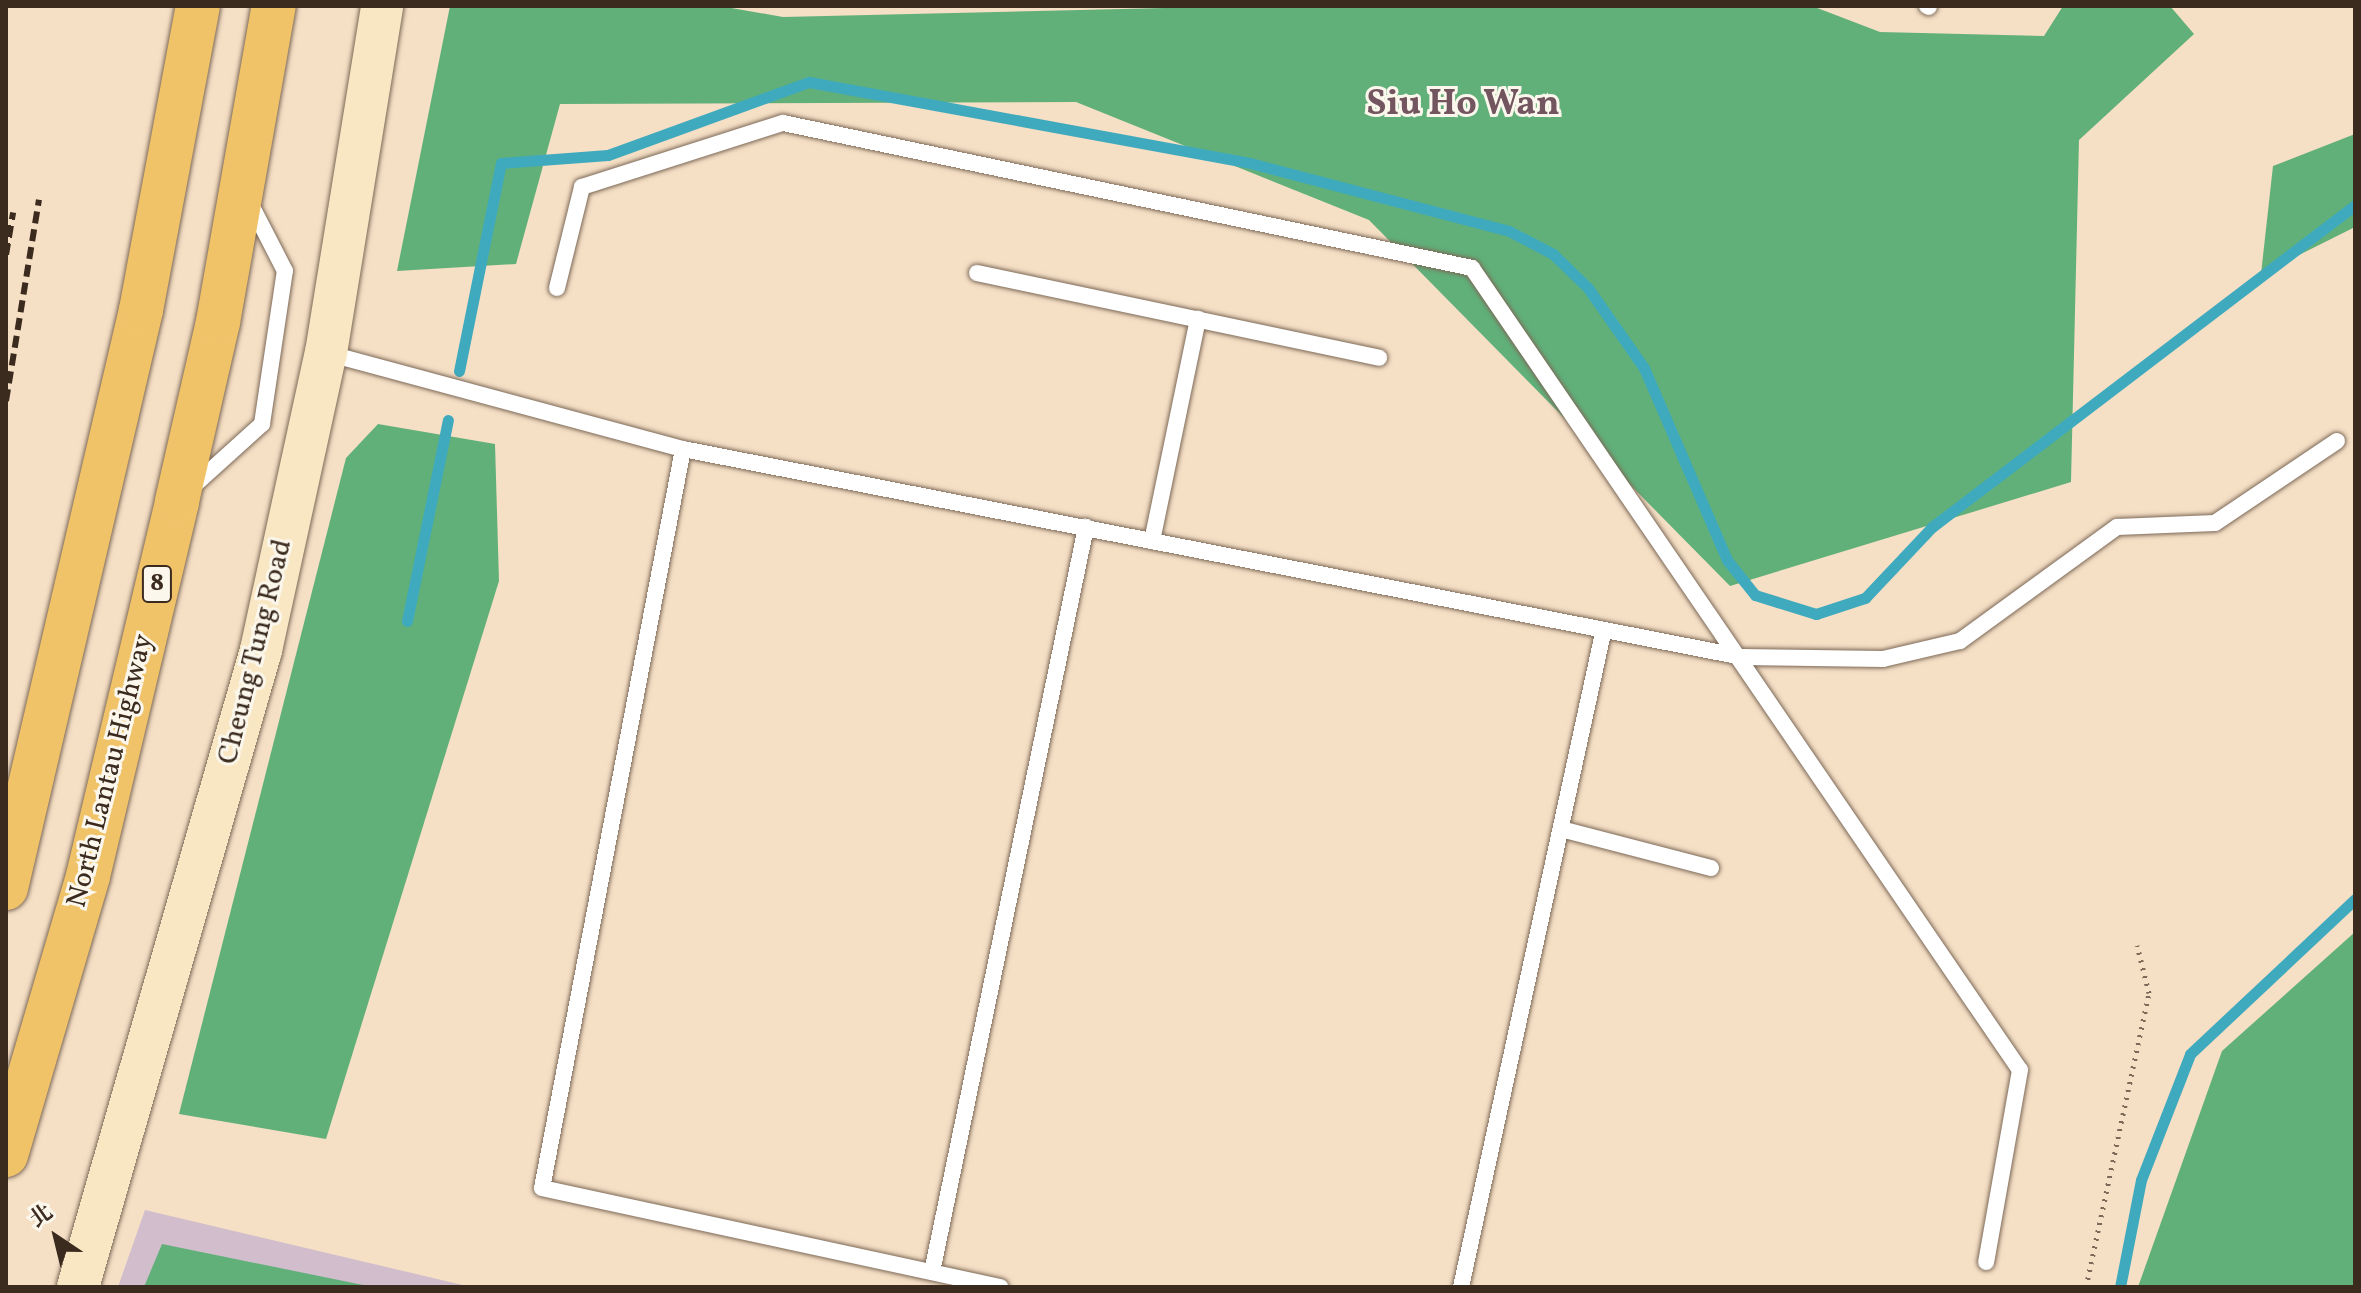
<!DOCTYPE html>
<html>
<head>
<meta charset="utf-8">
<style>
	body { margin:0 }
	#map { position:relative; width:2361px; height:1293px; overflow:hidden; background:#f5dfc5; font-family:Vollkorn,"Noto Serif TC",serif }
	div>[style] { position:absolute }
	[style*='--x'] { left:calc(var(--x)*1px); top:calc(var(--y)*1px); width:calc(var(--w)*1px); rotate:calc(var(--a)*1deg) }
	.industrial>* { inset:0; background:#d1bdcc }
	.forest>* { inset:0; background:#61b07a }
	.stream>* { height:11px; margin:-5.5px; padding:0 5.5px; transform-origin:5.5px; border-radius:5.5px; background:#3faabe }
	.path>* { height:5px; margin-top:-2.5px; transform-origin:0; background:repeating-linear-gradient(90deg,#7c6958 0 2px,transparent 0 8px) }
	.roads { filter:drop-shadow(0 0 2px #7c6958) drop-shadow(0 0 2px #7c6958) }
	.service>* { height:16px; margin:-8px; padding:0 8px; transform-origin:8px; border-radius:8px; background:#fff }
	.secondary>* { height:42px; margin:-21px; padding:0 21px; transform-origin:21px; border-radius:21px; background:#f9e7c3 }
	.motorway>* { height:44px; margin:-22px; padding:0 22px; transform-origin:22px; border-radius:22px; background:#f1c369 }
	.rail>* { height:6px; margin-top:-3px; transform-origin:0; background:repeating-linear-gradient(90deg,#3b2a1e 0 12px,transparent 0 18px) }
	span { translate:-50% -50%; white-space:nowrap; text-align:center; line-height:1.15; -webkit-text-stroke:6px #fbf7ec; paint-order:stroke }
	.shield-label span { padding:2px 6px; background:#fbf7ec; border:2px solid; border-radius:6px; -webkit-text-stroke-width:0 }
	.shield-label { font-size:26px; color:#3b2a1e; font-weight:700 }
	.street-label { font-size:28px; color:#3b2a1e }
	.district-label { font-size:36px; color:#735560; font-weight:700 }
	.frame { position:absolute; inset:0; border:8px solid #3b2a1e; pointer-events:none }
	.north { position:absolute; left:16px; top:1197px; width:80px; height:80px; -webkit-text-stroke:6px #fbf7ec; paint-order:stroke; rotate:325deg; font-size:22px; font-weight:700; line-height:32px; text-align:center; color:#3b2a1e }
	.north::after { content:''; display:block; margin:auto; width:28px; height:36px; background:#3b2a1e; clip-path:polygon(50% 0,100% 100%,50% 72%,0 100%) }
</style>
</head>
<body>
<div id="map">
	<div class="industrial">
		<i style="clip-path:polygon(145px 1210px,471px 1287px,118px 1287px)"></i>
	</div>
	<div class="forest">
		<i style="clip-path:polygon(450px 6px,720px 6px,783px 17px,1249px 6px,1812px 6px,1880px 32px,2044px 36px,2063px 6px,2170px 6px,2194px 34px,2079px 140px,2071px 482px,1730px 586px,1369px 220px,1076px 102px,560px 104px,516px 264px,397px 271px)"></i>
		<i style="clip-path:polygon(2355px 134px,2355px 227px,2261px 274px,2273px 166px)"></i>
		<i style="clip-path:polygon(378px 424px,495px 444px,499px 581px,326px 1139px,179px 1114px,346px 458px)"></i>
		<i style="clip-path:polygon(2355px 932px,2355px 1287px,2138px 1287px,2222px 1051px)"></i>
		<i style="clip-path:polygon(162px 1244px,373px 1287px,144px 1287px)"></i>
	</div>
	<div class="stream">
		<i style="--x:459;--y:371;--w:212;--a:-78.6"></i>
		<i style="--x:501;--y:163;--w:107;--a:-4.3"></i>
		<i style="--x:608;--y:155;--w:214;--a:-20"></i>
		<i style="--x:809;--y:82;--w:448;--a:10.4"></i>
		<i style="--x:1250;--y:163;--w:268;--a:14.7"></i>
		<i style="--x:1509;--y:231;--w:50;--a:27.6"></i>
		<i style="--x:1553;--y:254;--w:49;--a:44.2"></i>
		<i style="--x:1588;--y:288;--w:98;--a:55"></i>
		<i style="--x:1644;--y:368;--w:209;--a:66.6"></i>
		<i style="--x:1727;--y:560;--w:45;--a:51.3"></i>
		<i style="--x:1755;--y:595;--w:64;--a:17.3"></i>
		<i style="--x:1816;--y:614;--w:52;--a:-18.1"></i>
		<i style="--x:1865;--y:598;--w:98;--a:-46.7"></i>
		<i style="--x:1932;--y:527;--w:532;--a:-37.28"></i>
		<i style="--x:407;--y:621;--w:205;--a:-78.5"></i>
		<i style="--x:2120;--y:1287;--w:109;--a:-78.9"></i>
		<i style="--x:2141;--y:1180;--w:135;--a:-68.7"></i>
		<i style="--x:2190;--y:1054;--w:226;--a:-43.2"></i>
	</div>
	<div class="path">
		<i style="--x:2086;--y:1287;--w:301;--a:-77.9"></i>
		<i style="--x:2149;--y:993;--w:49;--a:-104"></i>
	</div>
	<div class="roads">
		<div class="service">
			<i style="--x:1927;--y:6;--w:2;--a:27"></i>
			<i style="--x:977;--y:273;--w:411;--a:11.9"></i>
			<i style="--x:557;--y:288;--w:104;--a:-76.1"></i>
			<i style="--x:582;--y:187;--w:211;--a:-17.7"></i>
			<i style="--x:783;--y:123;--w:704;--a:11.88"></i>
			<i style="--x:1472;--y:268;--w:971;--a:55.66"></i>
			<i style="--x:2020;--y:1070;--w:195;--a:100"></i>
			<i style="--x:327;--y:353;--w:369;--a:15.1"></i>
			<i style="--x:683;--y:449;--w:1079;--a:11.11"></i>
			<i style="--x:1742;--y:657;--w:141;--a:0.8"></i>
			<i style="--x:1883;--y:659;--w:79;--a:-13.2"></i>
			<i style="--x:1960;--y:641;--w:194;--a:-36"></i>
			<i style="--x:2117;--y:527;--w:98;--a:-2.3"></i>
			<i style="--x:2215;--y:523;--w:147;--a:-33.9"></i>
			<i style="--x:683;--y:449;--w:752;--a:100.8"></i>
			<i style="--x:542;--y:1188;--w:469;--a:12.2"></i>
			<i style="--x:190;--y:489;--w:97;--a:-42.1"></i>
			<i style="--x:262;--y:424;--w:155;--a:-81.5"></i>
			<i style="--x:285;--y:271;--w:76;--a:-117.2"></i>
			<i style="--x:1152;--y:541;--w:227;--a:-78.3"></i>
			<i style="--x:1561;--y:829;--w:155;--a:14.6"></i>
			<i style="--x:932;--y:1272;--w:761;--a:-78.32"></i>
			<i style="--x:1461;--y:1287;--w:669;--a:-77.75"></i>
		</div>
		<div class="secondary">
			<i style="--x:78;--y:1287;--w:663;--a:-73.97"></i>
			<i style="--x:261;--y:650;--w:304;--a:-77.7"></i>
			<i style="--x:326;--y:353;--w:351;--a:-80.8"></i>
		</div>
		<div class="motorway">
			<i style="--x:6;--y:888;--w:594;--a:-76.85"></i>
			<i style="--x:141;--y:310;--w:309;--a:-79.4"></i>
			<i style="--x:6;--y:1155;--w:291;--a:-73.6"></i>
			<i style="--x:88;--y:876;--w:385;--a:-76.6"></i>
			<i style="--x:177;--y:501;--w:184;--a:-77.1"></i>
			<i style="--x:218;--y:322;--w:321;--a:-80"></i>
		</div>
	</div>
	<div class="rail">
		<i style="--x:6;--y:255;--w:43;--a:-80.5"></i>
		<i style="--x:6;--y:401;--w:204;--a:-80.7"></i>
	</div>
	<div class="shield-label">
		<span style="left:157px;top:584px">8</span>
	</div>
	<div class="street-label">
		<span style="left:256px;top:652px;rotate:-76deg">Cheung Tung Road</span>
		<span style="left:111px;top:771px;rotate:-76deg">North Lantau Highway</span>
	</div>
	<div class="district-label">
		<span style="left:1463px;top:106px">Siu Ho Wan</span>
	</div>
	<div class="frame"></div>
	<div class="north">北</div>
</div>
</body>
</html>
